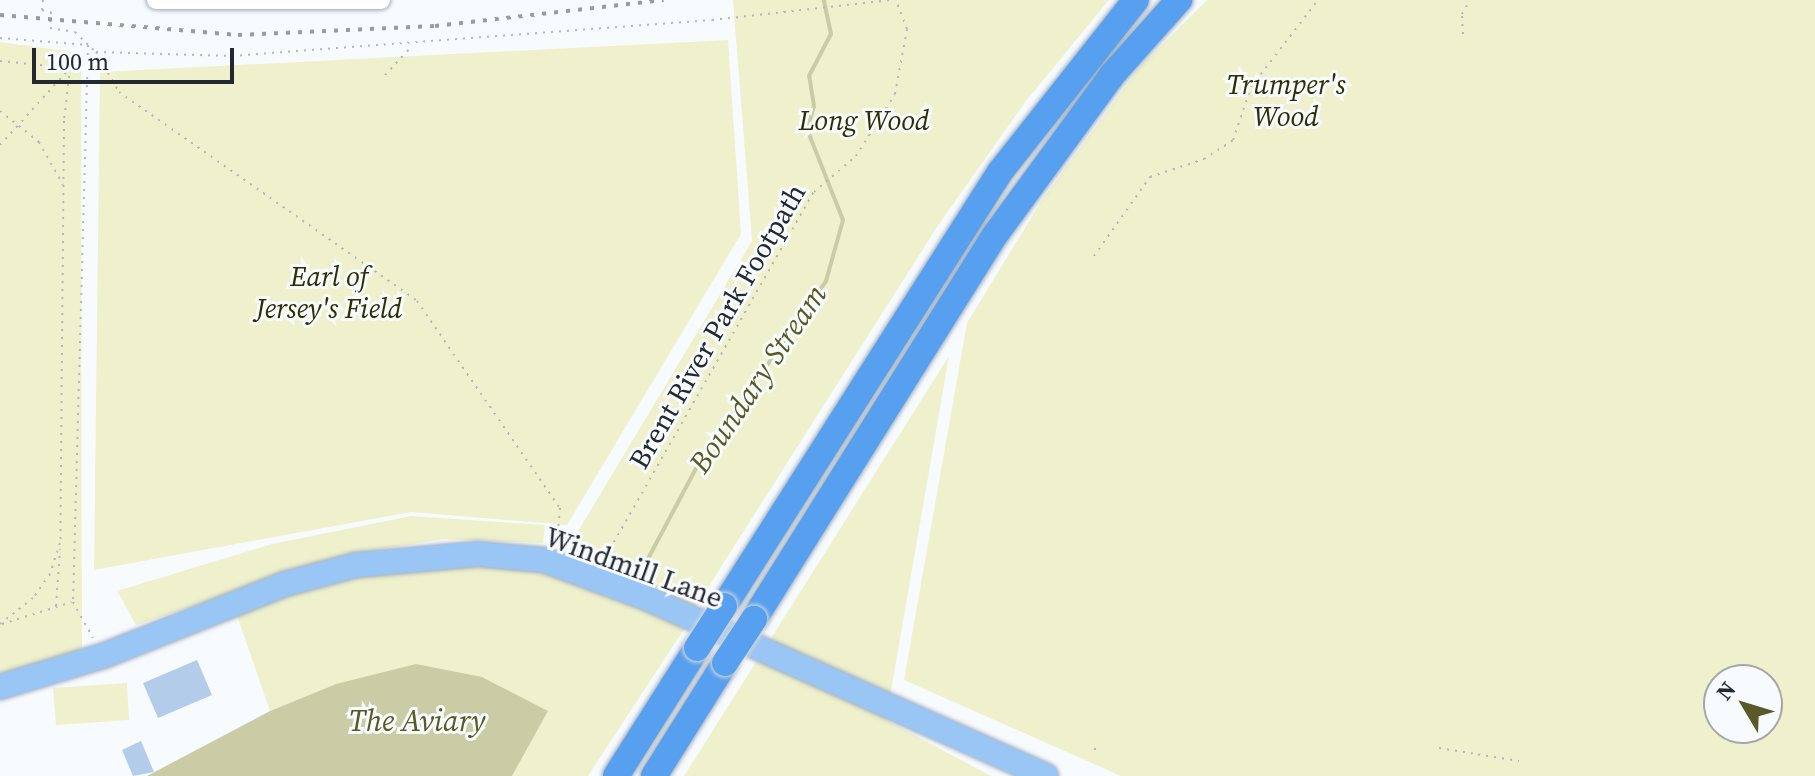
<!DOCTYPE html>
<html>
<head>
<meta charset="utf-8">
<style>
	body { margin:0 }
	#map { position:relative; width:1815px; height:776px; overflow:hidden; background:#f8fbfe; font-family:"Source Serif 4",serif }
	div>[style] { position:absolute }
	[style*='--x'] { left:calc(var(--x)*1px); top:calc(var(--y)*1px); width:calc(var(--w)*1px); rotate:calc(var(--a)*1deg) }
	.green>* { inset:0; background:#eff1cd }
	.water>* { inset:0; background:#cacca6 }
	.stream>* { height:4px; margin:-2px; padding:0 2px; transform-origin:2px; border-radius:2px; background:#cacca6 }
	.building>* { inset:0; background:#b2ccea }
	.path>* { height:2px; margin-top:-1px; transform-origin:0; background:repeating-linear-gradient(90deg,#b3b7bb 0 2px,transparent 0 8px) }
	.roads { filter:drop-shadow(0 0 2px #9fadbc) drop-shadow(0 0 2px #9fadbc) }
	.minor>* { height:18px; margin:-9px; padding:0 9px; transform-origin:9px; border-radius:9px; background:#fff }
	.major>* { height:24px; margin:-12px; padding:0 12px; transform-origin:12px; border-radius:12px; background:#9ac6f5 }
	.highway>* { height:26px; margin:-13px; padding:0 13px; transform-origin:13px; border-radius:13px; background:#57a0ef }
	.rail>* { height:4px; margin-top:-2px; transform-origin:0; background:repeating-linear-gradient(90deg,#989ca0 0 4px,transparent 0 12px) }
	.bridges { filter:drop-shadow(0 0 2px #d7d8da) drop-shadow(0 0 2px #d7d8da) }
	.highway-bridge>* { height:26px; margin:-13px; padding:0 13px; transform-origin:13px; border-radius:13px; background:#57a0ef }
	span { translate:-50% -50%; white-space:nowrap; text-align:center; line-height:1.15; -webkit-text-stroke:6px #f8fbfe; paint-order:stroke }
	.park-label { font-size:28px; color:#2e2e00; font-style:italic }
	.street-label { font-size:28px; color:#23292f }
	.water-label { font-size:30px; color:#595a1f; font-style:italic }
	.north { position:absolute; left:1703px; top:664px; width:80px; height:80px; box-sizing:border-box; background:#f8fbfe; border:2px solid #a3a7ab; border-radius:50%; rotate:308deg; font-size:22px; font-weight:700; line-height:32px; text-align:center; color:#23292f }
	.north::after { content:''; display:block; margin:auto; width:28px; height:36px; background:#595a27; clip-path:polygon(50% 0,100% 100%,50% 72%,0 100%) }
	.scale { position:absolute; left:32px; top:48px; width:202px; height:36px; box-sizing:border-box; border:4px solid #23292f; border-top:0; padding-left:10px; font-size:24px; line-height:28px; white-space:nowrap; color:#23292f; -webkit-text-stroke:6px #f8fbfe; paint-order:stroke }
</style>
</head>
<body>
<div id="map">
	<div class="green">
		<i style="clip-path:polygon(733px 0,1109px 0,1026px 101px,939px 224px,693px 611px,574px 556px,577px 533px,752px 241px)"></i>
		<i style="clip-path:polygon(evenodd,1207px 0,1815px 0,1815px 776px,1121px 776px,904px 680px,967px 323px,1042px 200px,1139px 68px,1207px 0,1719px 680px,1767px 680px,1767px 728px,1719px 728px,1719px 680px)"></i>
		<i style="clip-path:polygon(728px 40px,741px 234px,567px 525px,411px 512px,94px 570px,100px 72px)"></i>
		<i style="clip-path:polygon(0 42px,81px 53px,82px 652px,0 675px)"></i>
		<i style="clip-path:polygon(949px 356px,886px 720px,991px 776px,684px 776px)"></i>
		<i style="clip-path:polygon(411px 516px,545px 525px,543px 543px,444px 539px,355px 553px,136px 625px,117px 591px,272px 544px)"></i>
		<i style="clip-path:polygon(462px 561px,544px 567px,690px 620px,588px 776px,512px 776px,548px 711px,336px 684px,270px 711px,233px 604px,358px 568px)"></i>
		<i style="clip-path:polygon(127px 683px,129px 720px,56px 725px,53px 688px)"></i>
	</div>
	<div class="water">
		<i style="clip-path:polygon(416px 664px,482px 677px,548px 711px,512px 776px,147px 776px,270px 711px,336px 684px)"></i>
	</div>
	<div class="stream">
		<i style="--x:642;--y:570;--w:123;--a:-62"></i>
		<i style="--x:700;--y:461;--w:220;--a:-55"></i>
		<i style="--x:826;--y:281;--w:63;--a:-74.4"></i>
		<i style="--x:843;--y:220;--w:98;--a:-111.6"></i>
		<i style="--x:807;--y:129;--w:24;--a:-73"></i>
		<i style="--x:814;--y:106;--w:30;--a:-99"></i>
		<i style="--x:809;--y:76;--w:47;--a:-62.4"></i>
		<i style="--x:831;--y:34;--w:35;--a:-102"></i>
	</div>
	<div class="building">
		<i style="clip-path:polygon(197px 660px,212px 695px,158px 718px,143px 683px)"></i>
		<i style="clip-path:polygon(141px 741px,154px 772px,133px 776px,122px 750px)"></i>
	</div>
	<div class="path">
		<i style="--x:43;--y:0;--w:10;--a:96"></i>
		<i style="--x:42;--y:10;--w:9;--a:13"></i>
		<i style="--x:51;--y:12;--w:16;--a:94"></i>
		<i style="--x:50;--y:28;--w:25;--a:9"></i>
		<i style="--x:75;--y:32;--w:29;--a:44"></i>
		<i style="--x:96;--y:52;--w:136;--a:1.7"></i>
		<i style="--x:232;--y:56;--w:481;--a:-4.3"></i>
		<i style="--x:712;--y:20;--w:180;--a:-6.4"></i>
		<i style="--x:1463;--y:34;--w:20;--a:-93"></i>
		<i style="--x:1462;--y:14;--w:16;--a:-60"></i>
		<i style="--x:0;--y:38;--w:88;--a:4.5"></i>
		<i style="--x:88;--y:45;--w:557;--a:91.54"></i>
		<i style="--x:73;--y:602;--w:41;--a:60.9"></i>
		<i style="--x:96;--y:52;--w:46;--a:60.1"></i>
		<i style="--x:119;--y:92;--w:364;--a:35"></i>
		<i style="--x:417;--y:301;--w:252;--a:55.4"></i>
		<i style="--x:560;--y:508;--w:36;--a:95"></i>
		<i style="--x:0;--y:61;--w:70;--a:5.7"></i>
		<i style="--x:70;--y:68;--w:53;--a:96.5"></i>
		<i style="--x:64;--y:121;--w:422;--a:90.5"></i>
		<i style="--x:60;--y:543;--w:33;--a:108"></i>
		<i style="--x:50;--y:574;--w:29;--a:125"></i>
		<i style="--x:33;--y:598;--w:42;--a:141.8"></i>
		<i style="--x:385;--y:75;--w:40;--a:-47"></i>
		<i style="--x:0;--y:111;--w:50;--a:38.5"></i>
		<i style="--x:39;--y:142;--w:49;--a:60.8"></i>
		<i style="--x:0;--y:145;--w:104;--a:-47.7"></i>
		<i style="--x:70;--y:68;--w:15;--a:4"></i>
		<i style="--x:1094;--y:256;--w:97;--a:-54.7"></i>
		<i style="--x:1150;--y:177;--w:57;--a:-18.4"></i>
		<i style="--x:1204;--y:159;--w:35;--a:-33"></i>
		<i style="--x:1233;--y:140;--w:56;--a:-71.2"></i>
		<i style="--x:1251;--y:87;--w:110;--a:-52.4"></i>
		<i style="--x:577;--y:551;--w:33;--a:-3"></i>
		<i style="--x:610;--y:549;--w:411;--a:-60.3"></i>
		<i style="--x:814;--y:192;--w:55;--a:-40.6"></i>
		<i style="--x:856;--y:156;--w:73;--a:-57.8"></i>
		<i style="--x:895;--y:94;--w:66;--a:-79.5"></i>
		<i style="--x:907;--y:29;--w:31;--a:-111"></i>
		<i style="--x:56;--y:606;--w:57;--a:-86"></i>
		<i style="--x:2;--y:624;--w:73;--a:-17.4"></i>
		<i style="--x:1439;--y:748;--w:81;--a:9.2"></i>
		<i style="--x:1094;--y:749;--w:5;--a:0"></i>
	</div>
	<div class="roads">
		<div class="minor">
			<i style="--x:156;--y:0;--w:225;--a:0"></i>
		</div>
		<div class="major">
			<i style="--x:0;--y:687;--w:108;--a:-16.8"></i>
			<i style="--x:103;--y:656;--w:196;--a:-21.6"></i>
			<i style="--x:285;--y:584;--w:73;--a:-15"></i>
			<i style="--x:356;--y:565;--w:122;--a:-5.2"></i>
			<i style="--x:478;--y:554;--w:66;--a:5.2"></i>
			<i style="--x:544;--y:560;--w:104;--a:20.2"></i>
			<i style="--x:642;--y:596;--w:442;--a:24"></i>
		</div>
		<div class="highway">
			<i style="--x:724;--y:606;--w:514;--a:-57.55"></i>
			<i style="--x:1000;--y:172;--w:219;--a:-51.7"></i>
			<i style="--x:754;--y:619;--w:453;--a:-57.9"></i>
			<i style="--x:995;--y:235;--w:198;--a:-53.8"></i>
			<i style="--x:1112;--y:75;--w:101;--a:-48.2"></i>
			<i style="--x:616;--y:776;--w:151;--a:-57.7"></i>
			<i style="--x:654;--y:776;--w:133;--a:-57.9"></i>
		</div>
	</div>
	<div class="rail">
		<i style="--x:0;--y:15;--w:239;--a:4.8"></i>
		<i style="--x:238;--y:35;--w:197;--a:-2.6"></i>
		<i style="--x:435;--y:26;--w:230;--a:-6.5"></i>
	</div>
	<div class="bridges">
		<div class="highway-bridge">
			<i style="--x:697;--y:648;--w:50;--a:-57.3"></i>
			<i style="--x:725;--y:663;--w:53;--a:-56.6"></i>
		</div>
	</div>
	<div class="park-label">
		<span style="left:1286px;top:100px">Trumper's<br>Wood</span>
		<span style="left:864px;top:120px">Long Wood</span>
		<span style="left:329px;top:292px">Earl of<br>Jersey's Field</span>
	</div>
	<div class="street-label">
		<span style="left:717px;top:326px;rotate:-60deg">Brent River Park Footpath</span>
		<span style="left:634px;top:567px;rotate:20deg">Windmill Lane</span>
	</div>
	<div class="water-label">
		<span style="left:758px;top:379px;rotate:-56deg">Boundary Stream</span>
		<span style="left:417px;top:721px">The Aviary</span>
	</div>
	<div class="north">N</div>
	<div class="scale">100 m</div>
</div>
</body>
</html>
